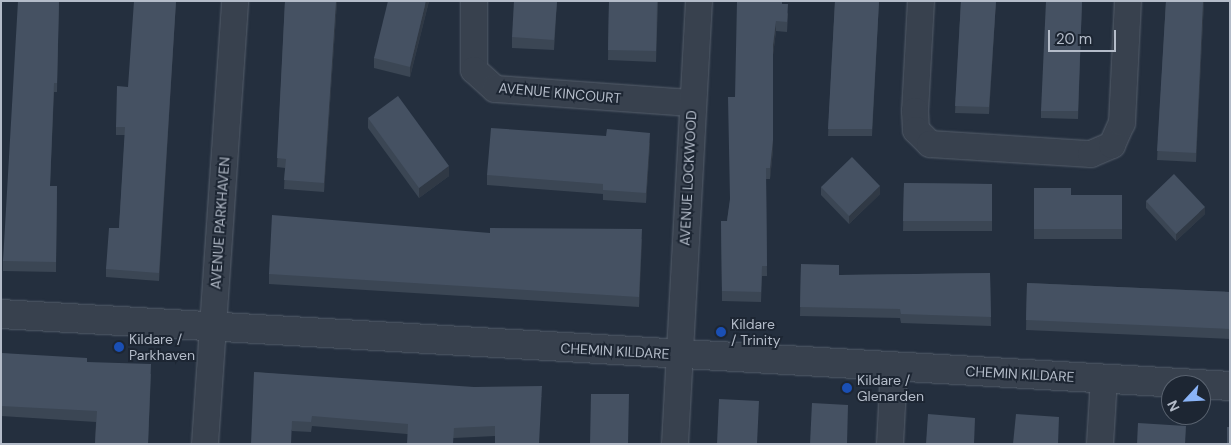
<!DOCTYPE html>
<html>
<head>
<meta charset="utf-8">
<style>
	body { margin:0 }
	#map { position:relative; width:1231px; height:445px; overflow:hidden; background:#242f3e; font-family:"DM Sans",sans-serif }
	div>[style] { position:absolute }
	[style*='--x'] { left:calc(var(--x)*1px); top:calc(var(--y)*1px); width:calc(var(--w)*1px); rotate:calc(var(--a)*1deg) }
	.roads { filter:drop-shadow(0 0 1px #565f6c) drop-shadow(0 0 1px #565f6c) }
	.minor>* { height:26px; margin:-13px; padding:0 13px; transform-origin:13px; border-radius:13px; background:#38414e }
	.tertiary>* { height:28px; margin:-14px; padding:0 14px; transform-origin:14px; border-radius:14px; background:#38414e }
	.wall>* { inset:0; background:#3b4654 }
	.shaded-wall>* { inset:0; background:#303945 }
	.building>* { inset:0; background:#455162 }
	.dots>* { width:14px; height:14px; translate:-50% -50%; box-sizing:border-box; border:2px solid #1d2633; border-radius:50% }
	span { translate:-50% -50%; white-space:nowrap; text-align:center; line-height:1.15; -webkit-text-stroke:4px #1d2633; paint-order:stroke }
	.street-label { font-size:14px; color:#b4bcc9 }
	.poi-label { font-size:14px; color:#b4bcc9 }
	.left { translate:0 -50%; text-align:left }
	.frame { position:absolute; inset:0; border:2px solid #b4bcc9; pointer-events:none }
	.north { position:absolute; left:1161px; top:375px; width:50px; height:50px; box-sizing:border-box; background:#1d2633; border:1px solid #59626f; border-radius:50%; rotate:245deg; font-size:14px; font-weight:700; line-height:20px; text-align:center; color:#b4bcc9 }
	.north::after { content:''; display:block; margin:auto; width:18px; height:22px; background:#8ab4f8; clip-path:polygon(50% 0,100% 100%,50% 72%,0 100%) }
	.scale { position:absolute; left:1048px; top:30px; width:68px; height:22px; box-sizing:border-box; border:2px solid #b4bcc9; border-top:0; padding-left:6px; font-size:15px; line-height:18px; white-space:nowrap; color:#b4bcc9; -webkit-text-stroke:4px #1d2633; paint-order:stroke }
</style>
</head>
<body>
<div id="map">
	<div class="roads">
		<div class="minor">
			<i style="--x:474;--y:1;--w:69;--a:90"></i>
			<i style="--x:474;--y:70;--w:28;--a:42"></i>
			<i style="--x:495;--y:89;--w:197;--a:4.1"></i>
			<i style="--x:921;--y:1;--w:110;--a:93.1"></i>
			<i style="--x:915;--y:111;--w:19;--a:87"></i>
			<i style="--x:916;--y:130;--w:20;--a:45"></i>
			<i style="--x:930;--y:144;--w:161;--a:3.6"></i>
			<i style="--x:1091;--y:154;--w:23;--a:-23"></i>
			<i style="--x:1112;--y:145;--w:24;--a:-66"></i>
			<i style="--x:1122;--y:123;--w:122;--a:-87.2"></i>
			<i style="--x:205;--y:444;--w:444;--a:-86.1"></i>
			<i style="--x:675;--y:444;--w:444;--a:-86.9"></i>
			<i style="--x:890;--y:444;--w:77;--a:-87"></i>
			<i style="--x:1100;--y:444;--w:65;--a:-86.5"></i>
		</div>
		<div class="tertiary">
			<i style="--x:1;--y:314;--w:1231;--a:3.35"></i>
		</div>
	</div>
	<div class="wall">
		<i style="clip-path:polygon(59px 1px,57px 92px,54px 92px,50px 186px,57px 186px,56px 272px,3px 271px,3px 261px)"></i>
		<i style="clip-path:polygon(176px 1px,159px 281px,106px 277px,106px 269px,119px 228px,125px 135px,116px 135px,116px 127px,128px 87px)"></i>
		<i style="clip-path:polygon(285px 1px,337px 1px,324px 192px,284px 189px,285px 168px,277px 167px)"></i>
		<i style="clip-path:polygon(429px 1px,410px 77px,374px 68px,374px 58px)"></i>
		<i style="clip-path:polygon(557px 1px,554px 50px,512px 48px,512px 37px)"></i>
		<i style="clip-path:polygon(609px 1px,658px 1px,656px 62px,608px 60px)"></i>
		<i style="clip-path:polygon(835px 1px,879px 1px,872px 136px,828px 136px)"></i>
		<i style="clip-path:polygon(961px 1px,996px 1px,989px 114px,955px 113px)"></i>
		<i style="clip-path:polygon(1082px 1px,1078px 119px,1041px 118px,1041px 111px)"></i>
		<i style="clip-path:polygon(1166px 1px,1204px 1px,1196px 162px,1157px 160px)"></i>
		<i style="clip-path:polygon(783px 4px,788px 14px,787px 32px,776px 31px,773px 55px,773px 150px,770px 179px,766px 179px,767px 276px,762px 276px,761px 302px,722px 301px,721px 221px,727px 221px,730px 201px,735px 97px)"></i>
		<i style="clip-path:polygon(368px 118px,449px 176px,419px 198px,368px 128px)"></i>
		<i style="clip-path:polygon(650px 143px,646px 203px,603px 200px,603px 194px,487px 185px,487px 175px)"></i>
		<i style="clip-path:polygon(904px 183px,992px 184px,992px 231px,903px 231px)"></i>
		<i style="clip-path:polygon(821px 187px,880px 194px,849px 224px,821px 195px)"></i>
		<i style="clip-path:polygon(1034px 188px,1071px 195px,1122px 195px,1122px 239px,1034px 239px)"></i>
		<i style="clip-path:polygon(1146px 201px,1205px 214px,1176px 241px,1146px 208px)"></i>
		<i style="clip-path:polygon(642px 239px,639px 307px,269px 284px,269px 274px)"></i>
		<i style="clip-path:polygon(801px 264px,839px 275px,990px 273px,991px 326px,901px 323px,900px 318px,800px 316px)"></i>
		<i style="clip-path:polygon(1027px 283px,1230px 292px,1230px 339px,1026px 330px)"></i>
		<i style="clip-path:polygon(1px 353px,87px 362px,151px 374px,148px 444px,95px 444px,96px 422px,1px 416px)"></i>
		<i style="clip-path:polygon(254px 372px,542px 396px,495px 436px,454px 438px,312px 426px,311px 432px,292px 431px)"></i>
	</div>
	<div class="shaded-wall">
		<i style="clip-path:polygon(176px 1px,159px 281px,159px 273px)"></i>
		<i style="clip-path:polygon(336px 1px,337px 1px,324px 192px,324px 183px)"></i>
		<i style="clip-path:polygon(426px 1px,429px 1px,410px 77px,410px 67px)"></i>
		<i style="clip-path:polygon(996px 1px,989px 114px,989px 107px)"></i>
		<i style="clip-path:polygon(1203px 1px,1204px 1px,1196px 162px,1196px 153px)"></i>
		<i style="clip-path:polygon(776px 21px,776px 31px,773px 55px,773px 150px,770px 179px,773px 45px)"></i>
		<i style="clip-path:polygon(650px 133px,650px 143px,646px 203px,646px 193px)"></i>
		<i style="clip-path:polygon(449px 166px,449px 176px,419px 198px,419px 188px)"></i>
		<i style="clip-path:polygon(880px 186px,880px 194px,849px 224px,849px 216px)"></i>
		<i style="clip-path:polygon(1205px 207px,1205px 214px,1176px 241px,1176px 234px)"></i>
		<i style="clip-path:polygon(642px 229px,642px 239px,639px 307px,639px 297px)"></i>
	</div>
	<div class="building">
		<i style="clip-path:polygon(18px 1px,59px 1px,57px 83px,54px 83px,50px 186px,57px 186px,56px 262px,3px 261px)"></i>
		<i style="clip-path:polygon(134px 1px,176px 1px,159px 273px,106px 269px,109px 228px,119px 228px,125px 127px,116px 127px,117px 86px,128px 87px)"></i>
		<i style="clip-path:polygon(285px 1px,336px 1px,324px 183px,284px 180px,286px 159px,277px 158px)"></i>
		<i style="clip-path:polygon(388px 1px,426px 1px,410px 67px,374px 58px)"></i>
		<i style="clip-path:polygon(514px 1px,557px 1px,554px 40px,512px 37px)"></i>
		<i style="clip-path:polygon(609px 1px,657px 1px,656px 51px,608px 50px)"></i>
		<i style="clip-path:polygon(737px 1px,782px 1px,782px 4px,788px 4px,787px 22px,776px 21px,773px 45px,773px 140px,770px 168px,766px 168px,767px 266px,762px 266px,761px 292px,722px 291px,721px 221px,727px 221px,730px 199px,728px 97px,735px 97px)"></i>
		<i style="clip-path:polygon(835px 1px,879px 1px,872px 129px,828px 129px)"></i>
		<i style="clip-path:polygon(961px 1px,996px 1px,989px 107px,955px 106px)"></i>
		<i style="clip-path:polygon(1046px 1px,1082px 1px,1078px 111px,1041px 111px)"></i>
		<i style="clip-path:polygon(1166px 1px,1203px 1px,1196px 153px,1157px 151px)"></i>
		<i style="clip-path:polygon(398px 96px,449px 166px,419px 188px,368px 118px)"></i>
		<i style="clip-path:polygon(491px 128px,606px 136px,607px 129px,650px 133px,646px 193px,603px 190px,603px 184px,487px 175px)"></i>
		<i style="clip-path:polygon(852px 157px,880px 186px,849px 216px,821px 187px)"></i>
		<i style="clip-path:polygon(1174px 174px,1205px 207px,1176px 234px,1146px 201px)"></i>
		<i style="clip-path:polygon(904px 183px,992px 184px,992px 221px,903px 221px)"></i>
		<i style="clip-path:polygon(1034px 188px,1071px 188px,1071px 195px,1122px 195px,1122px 229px,1034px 229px)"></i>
		<i style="clip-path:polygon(272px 215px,490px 233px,490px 228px,642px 229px,639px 297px,269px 274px)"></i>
		<i style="clip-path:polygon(801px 264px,839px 265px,839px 275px,990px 273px,991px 317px,901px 314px,900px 309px,800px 307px)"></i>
		<i style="clip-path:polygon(1027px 283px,1230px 292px,1230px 329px,1026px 320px)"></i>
		<i style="clip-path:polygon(1px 353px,87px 358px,87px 362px,151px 364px,148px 444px,95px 444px,97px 411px,1px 406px)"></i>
		<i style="clip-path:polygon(254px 372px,474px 387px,542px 386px,539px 444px,495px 444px,495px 426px,454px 428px,453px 444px,407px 444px,408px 424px,312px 416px,311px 422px,292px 421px,291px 444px,251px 444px)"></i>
		<i style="clip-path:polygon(591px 394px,629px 394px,628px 444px,590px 444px)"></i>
		<i style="clip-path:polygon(719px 399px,759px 401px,757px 444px,717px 444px)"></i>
		<i style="clip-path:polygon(812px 403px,848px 405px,847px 444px,810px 444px)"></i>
		<i style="clip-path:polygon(928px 414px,975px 418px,974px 444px,926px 444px)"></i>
		<i style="clip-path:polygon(1016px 414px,1059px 417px,1058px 444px,1013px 444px)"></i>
		<i style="clip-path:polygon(1138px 423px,1186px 426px,1185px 444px,1137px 444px)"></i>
		<i style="clip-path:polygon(1227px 427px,1230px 427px,1230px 444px,1227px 444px)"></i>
	</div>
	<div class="dots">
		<i style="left:721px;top:332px;background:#1a4fb4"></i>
		<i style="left:119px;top:347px;background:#1a4fb4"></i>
		<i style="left:847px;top:388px;background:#1a4fb4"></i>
	</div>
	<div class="street-label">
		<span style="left:560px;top:93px;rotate:5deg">AVENUE KINCOURT</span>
		<span style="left:688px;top:178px;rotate:-87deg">AVENUE LOCKWOOD</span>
		<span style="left:220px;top:223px;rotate:-86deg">AVENUE PARKHAVEN</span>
		<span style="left:615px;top:351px;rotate:3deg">CHEMIN KILDARE</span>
		<span style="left:1020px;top:374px;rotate:3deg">CHEMIN KILDARE</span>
	</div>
	<div class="poi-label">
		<span class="left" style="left:731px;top:332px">Kildare<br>/ Trinity</span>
		<span class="left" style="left:129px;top:347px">Kildare /<br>Parkhaven</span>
		<span class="left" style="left:857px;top:388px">Kildare /<br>Glenarden</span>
	</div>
	<div class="frame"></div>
	<div class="north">N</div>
	<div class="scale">20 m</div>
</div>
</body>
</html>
